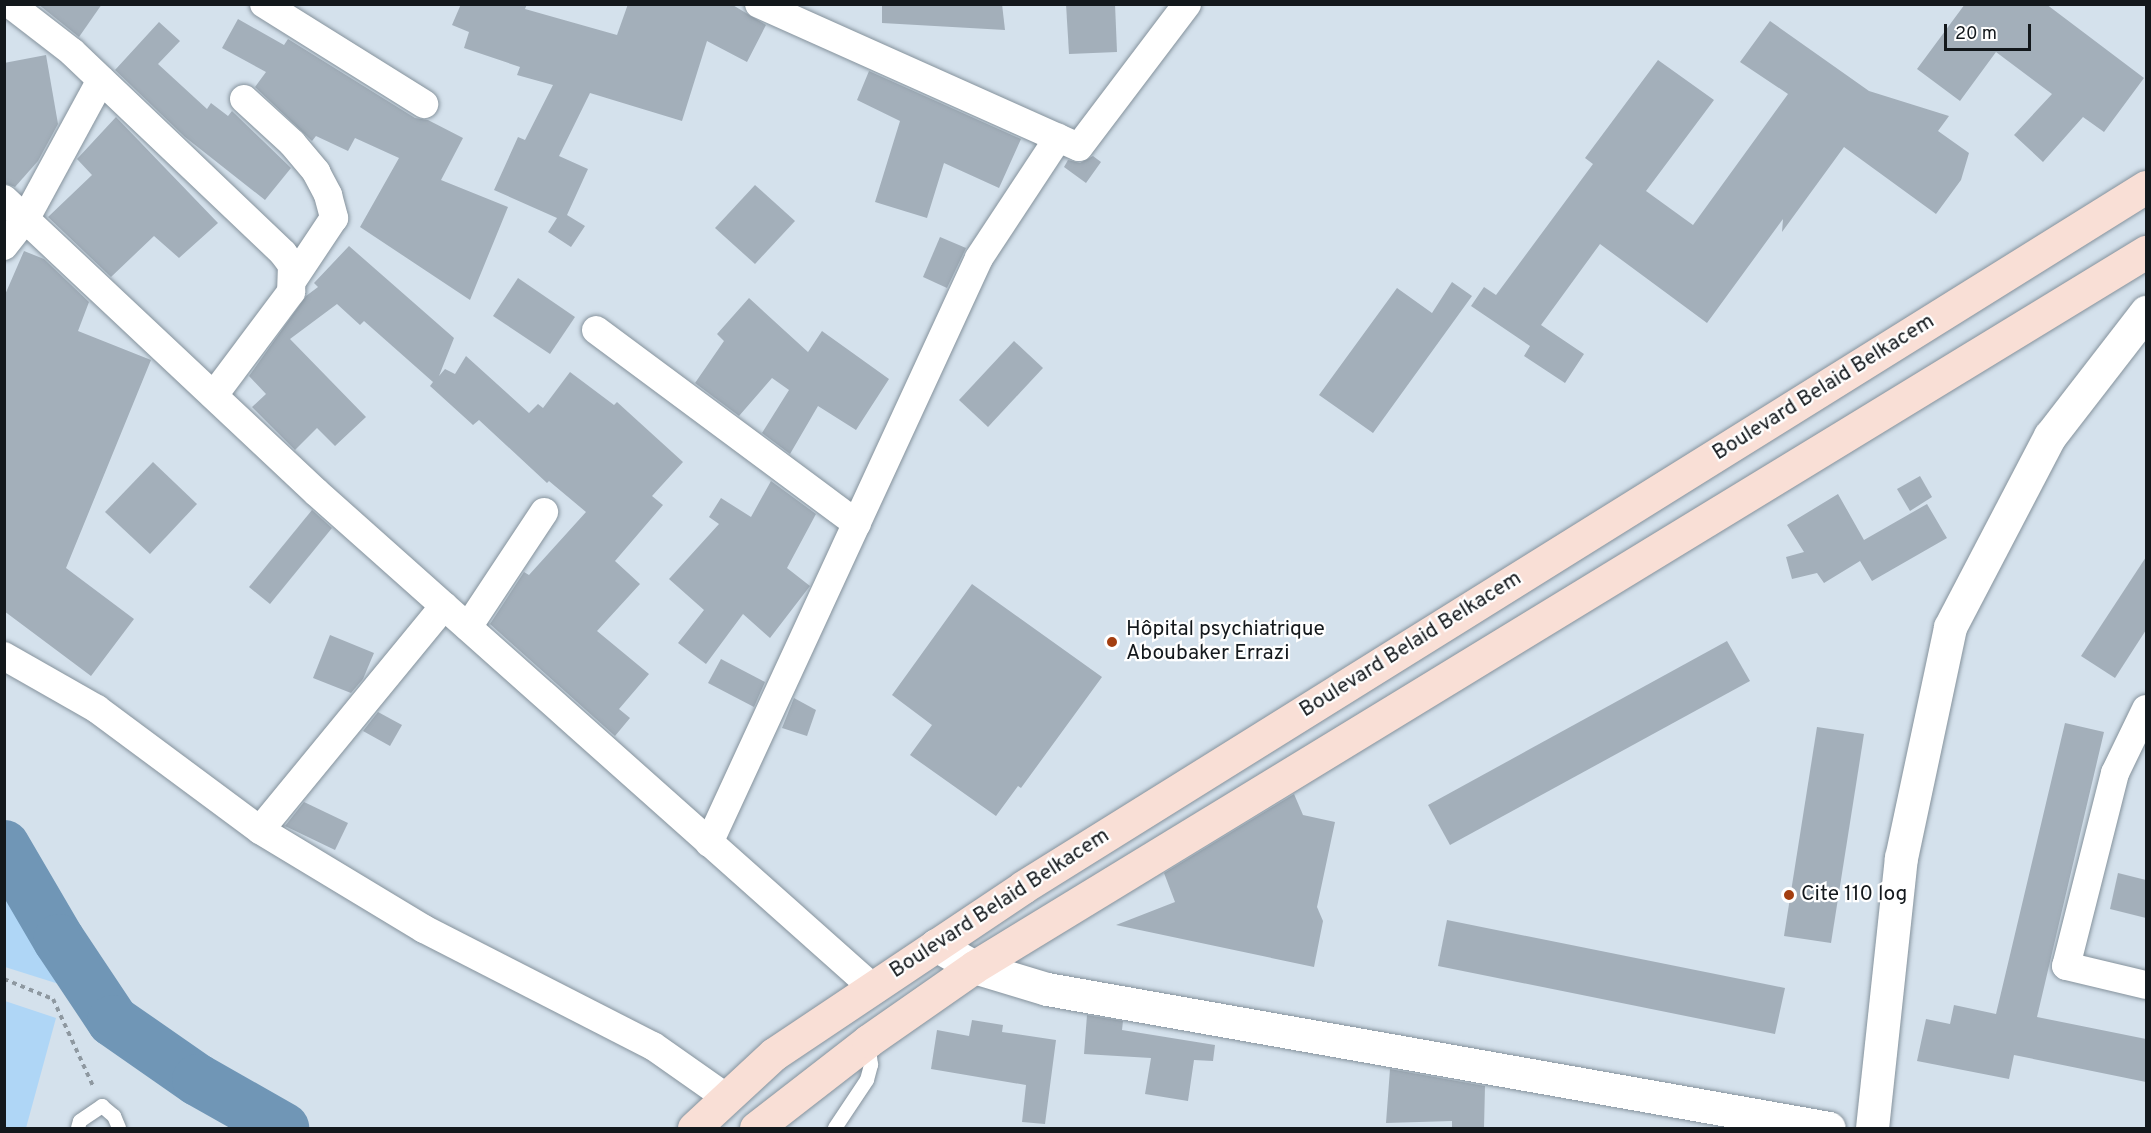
<!DOCTYPE html>
<html>
<head>
<meta charset="utf-8">
<style>
	body { margin:0 }
	#map { position:relative; width:2151px; height:1133px; overflow:hidden; background:#d4e1ec; font-family:Overpass,sans-serif }
	div>[style] { position:absolute }
	[style*='--x'] { left:calc(var(--x)*1px); top:calc(var(--y)*1px); width:calc(var(--w)*1px); rotate:calc(var(--a)*1deg) }
	.green>* { inset:0; background:#afd6f6 }
	.river>* { height:52px; margin:-26px; padding:0 26px; transform-origin:26px; border-radius:26px; background:#7096b6 }
	.building>* { inset:0; background:#a3afba }
	.path>* { height:4px; margin-top:-2px; transform-origin:0; background:repeating-linear-gradient(90deg,#8e98a0 0 4.5px,transparent 0 9px) }
	.roads { filter:drop-shadow(0 0 2px #85929c) drop-shadow(0 0 2px #85929c) }
	.service>* { height:14px; margin:-7px; padding:0 7px; transform-origin:7px; border-radius:7px; background:#fff }
	.minor>* { height:28px; margin:-14px; padding:0 14px; transform-origin:14px; border-radius:14px; background:#fff }
	.tertiary>* { height:33px; margin:-16.5px; padding:0 16.5px; transform-origin:16.5px; border-radius:16.5px; background:#fff }
	.primary>* { height:33px; margin:-16.5px; padding:0 16.5px; transform-origin:16.5px; border-radius:16.5px; background:#f9dfd6 }
	.dots>* { width:16px; height:16px; translate:-50% -50%; box-sizing:border-box; border:3px solid #fff; border-radius:50% }
	span { translate:-50% -50%; white-space:nowrap; text-align:center; line-height:1.15; -webkit-text-stroke:4.5px #fff; paint-order:stroke }
	.street-label { font-size:21px; color:#13181c }
	.poi-label { font-size:21px; color:#13181c }
	.left { translate:0 -50%; text-align:left }
	.frame { position:absolute; inset:0; border:6px solid #13181c; pointer-events:none }
	.scale { position:absolute; left:1944px; top:24px; width:87px; height:27px; box-sizing:border-box; border:3px solid #13181c; border-top:0; padding-left:8px; font-size:18px; line-height:21px; white-space:nowrap; color:#13181c; -webkit-text-stroke:4px #fff; paint-order:stroke }
</style>
</head>
<body>
<div id="map">
	<div class="green">
		<i style="clip-path:polygon(4px 868px,5px 868px,81px 991px,5px 967px)"></i>
		<i style="clip-path:polygon(5px 1001px,56px 1018px,26px 1128px,5px 1128px)"></i>
	</div>
	<div class="river">
		<i style="--x:4;--y:846;--w:109;--a:59.7"></i>
		<i style="--x:59;--y:940;--w:97;--a:56.3"></i>
		<i style="--x:113;--y:1021;--w:103;--a:34.8"></i>
		<i style="--x:198;--y:1080;--w:98;--a:29.5"></i>
	</div>
	<div class="building">
		<i style="clip-path:polygon(38px 4px,102px 4px,79px 37px)"></i>
		<i style="clip-path:polygon(461px 4px,527px 4px,525px 9px,617px 35px,628px 4px,731px 4px,766px 25px,747px 62px,707px 41px,682px 121px,590px 93px,559px 156px,588px 169px,567px 215px,585px 226px,571px 247px,548px 232px,557px 218px,494px 190px,518px 137px,525px 140px,553px 85px,517px 75px,520px 67px,464px 48px,469px 32px,452px 25px)"></i>
		<i style="clip-path:polygon(882px 4px,1002px 4px,1005px 30px,882px 23px)"></i>
		<i style="clip-path:polygon(1066px 4px,1115px 4px,1117px 52px,1069px 54px)"></i>
		<i style="clip-path:polygon(1965px 4px,2046px 4px,2144px 78px,2104px 132px,2083px 117px,2043px 162px,2014px 135px,2052px 94px,1996px 52px,1960px 101px,1917px 69px)"></i>
		<i style="clip-path:polygon(238px 19px,284px 45px,288px 39px,415px 118px,428px 120px,463px 138px,441px 180px,508px 207px,470px 300px,360px 227px,399px 158px,355px 138px,348px 151px,316px 136px,312px 141px,255px 87px,266px 72px,222px 48px)"></i>
		<i style="clip-path:polygon(1770px 21px,1869px 91px,1949px 116px,1938px 131px,1969px 153px,1961px 180px,1936px 214px,1844px 147px,1782px 232px,1783px 219px,1707px 323px,1600px 244px,1541px 325px,1584px 354px,1565px 383px,1524px 356px,1530px 346px,1471px 306px,1484px 287px,1496px 295px,1593px 164px,1585px 158px,1658px 60px,1714px 100px,1646px 191px,1693px 225px,1788px 94px,1740px 62px)"></i>
		<i style="clip-path:polygon(159px 22px,180px 41px,158px 64px,207px 109px,211px 103px,228px 116px,232px 111px,291px 168px,265px 200px,185px 137px,115px 70px)"></i>
		<i style="clip-path:polygon(46px 55px,58px 124px,38px 161px,15px 187px,4px 183px,4px 63px)"></i>
		<i style="clip-path:polygon(869px 71px,1021px 139px,999px 188px,944px 163px,927px 218px,875px 202px,900px 121px,857px 100px)"></i>
		<i style="clip-path:polygon(116px 117px,218px 223px,179px 258px,154px 236px,111px 277px,48px 217px,92px 175px,77px 159px)"></i>
		<i style="clip-path:polygon(1093px 156px,1101px 162px,1086px 183px,1064px 167px,1068px 160px,1080px 163px)"></i>
		<i style="clip-path:polygon(755px 185px,795px 221px,755px 264px,715px 228px)"></i>
		<i style="clip-path:polygon(940px 237px,966px 248px,947px 288px,923px 277px)"></i>
		<i style="clip-path:polygon(349px 246px,454px 338px,439px 376px,445px 369px,455px 374px,466px 356px,529px 413px,538px 404px,543px 408px,570px 372px,614px 405px,617px 402px,683px 462px,652px 496px,663px 505px,615px 561px,640px 584px,597px 631px,649px 674px,619px 709px,630px 718px,615px 736px,490px 624px,524px 572px,529px 575px,586px 512px,549px 481px,547px 483px,479px 420px,473px 425px,430px 386px,433px 382px,364px 321px,360px 325px,337px 304px,290px 339px,366px 417px,335px 446px,317px 428px,295px 450px,252px 407px,266px 394px,249px 376px,306px 296px,318px 287px,314px 283px)"></i>
		<i style="clip-path:polygon(24px 251px,44px 259px,89px 302px,78px 331px,151px 360px,66px 568px,134px 619px,91px 676px,4px 611px,4px 297px)"></i>
		<i style="clip-path:polygon(518px 278px,575px 317px,550px 354px,493px 316px)"></i>
		<i style="clip-path:polygon(1452px 282px,1472px 296px,1373px 433px,1319px 395px,1397px 288px,1432px 313px)"></i>
		<i style="clip-path:polygon(749px 298px,808px 352px,822px 331px,889px 379px,856px 430px,818px 406px,790px 454px,762px 433px,789px 390px,772px 378px,739px 416px,695px 383px,724px 341px,717px 334px)"></i>
		<i style="clip-path:polygon(1014px 341px,1043px 368px,988px 427px,959px 400px)"></i>
		<i style="clip-path:polygon(153px 462px,197px 504px,150px 554px,105px 512px)"></i>
		<i style="clip-path:polygon(1920px 476px,1932px 497px,1910px 511px,1897px 489px)"></i>
		<i style="clip-path:polygon(771px 481px,816px 514px,787px 568px,810px 586px,770px 638px,743px 614px,706px 664px,678px 643px,704px 610px,669px 579px,719px 524px,709px 517px,721px 498px,751px 517px)"></i>
		<i style="clip-path:polygon(1838px 494px,1864px 540px,1927px 504px,1947px 538px,1872px 581px,1860px 561px,1824px 583px,1817px 573px,1792px 579px,1786px 557px,1804px 552px,1787px 525px)"></i>
		<i style="clip-path:polygon(312px 510px,332px 528px,270px 604px,249px 587px)"></i>
		<i style="clip-path:polygon(2146px 557px,2146px 630px,2115px 678px,2081px 656px)"></i>
		<i style="clip-path:polygon(972px 584px,1102px 677px,1021px 788px,1018px 786px,996px 816px,910px 755px,932px 725px,892px 695px)"></i>
		<i style="clip-path:polygon(330px 635px,374px 653px,363px 679px,351px 693px,313px 678px)"></i>
		<i style="clip-path:polygon(1727px 641px,1750px 681px,1450px 845px,1428px 805px)"></i>
		<i style="clip-path:polygon(721px 659px,765px 682px,754px 707px,708px 683px)"></i>
		<i style="clip-path:polygon(794px 698px,816px 710px,807px 736px,782px 728px)"></i>
		<i style="clip-path:polygon(378px 712px,402px 725px,390px 746px,363px 731px)"></i>
		<i style="clip-path:polygon(2065px 723px,2104px 732px,2037px 1017px,2146px 1039px,2146px 1082px,2014px 1055px,2009px 1079px,1917px 1061px,1926px 1019px,1950px 1024px,1954px 1005px,1996px 1014px)"></i>
		<i style="clip-path:polygon(1817px 727px,1864px 734px,1831px 943px,1784px 936px)"></i>
		<i style="clip-path:polygon(1294px 794px,1303px 815px,1335px 822px,1317px 907px,1323px 921px,1314px 967px,1116px 925px,1175px 902px,1164px 873px)"></i>
		<i style="clip-path:polygon(304px 802px,348px 823px,335px 850px,285px 826px)"></i>
		<i style="clip-path:polygon(2118px 873px,2146px 880px,2146px 918px,2110px 909px)"></i>
		<i style="clip-path:polygon(1447px 920px,1785px 988px,1775px 1034px,1438px 966px)"></i>
		<i style="clip-path:polygon(1087px 1015px,1123px 1021px,1122px 1030px,1215px 1045px,1213px 1061px,1194px 1060px,1188px 1101px,1145px 1094px,1151px 1058px,1084px 1054px)"></i>
		<i style="clip-path:polygon(972px 1020px,1003px 1025px,1002px 1032px,1056px 1040px,1045px 1124px,1022px 1122px,1026px 1085px,931px 1069px,937px 1030px,969px 1036px)"></i>
		<i style="clip-path:polygon(1390px 1069px,1485px 1086px,1484px 1128px,1452px 1128px,1452px 1121px,1386px 1123px)"></i>
	</div>
	<div class="path">
		<i style="--x:4;--y:979;--w:53;--a:22.2"></i>
		<i style="--x:53;--y:999;--w:96;--a:65.3"></i>
	</div>
	<div class="roads">
		<div class="service">
			<i style="--x:78;--y:1128;--w:7;--a:-74"></i>
			<i style="--x:80;--y:1121;--w:27;--a:-34"></i>
			<i style="--x:102;--y:1106;--w:16;--a:40"></i>
			<i style="--x:114;--y:1116;--w:13;--a:67"></i>
			<i style="--x:835;--y:1128;--w:58;--a:-56.3"></i>
			<i style="--x:867;--y:1080;--w:16;--a:-75"></i>
			<i style="--x:871;--y:1065;--w:23;--a:-97"></i>
		</div>
		<div class="minor">
			<i style="--x:10;--y:4;--w:78;--a:37.7"></i>
			<i style="--x:72;--y:52;--w:291;--a:43.6"></i>
			<i style="--x:283;--y:253;--w:15;--a:53"></i>
			<i style="--x:292;--y:265;--w:27;--a:92"></i>
			<i style="--x:291;--y:292;--w:129;--a:126.8"></i>
			<i style="--x:264;--y:4;--w:189;--a:32"></i>
			<i style="--x:759;--y:4;--w:350;--a:24.1"></i>
			<i style="--x:1079;--y:147;--w:179;--a:-52.9"></i>
			<i style="--x:244;--y:99;--w:65;--a:42.5"></i>
			<i style="--x:292;--y:143;--w:38;--a:50"></i>
			<i style="--x:316;--y:172;--w:26;--a:62"></i>
			<i style="--x:328;--y:195;--w:24;--a:75"></i>
			<i style="--x:334;--y:218;--w:72;--a:123.7"></i>
			<i style="--x:4;--y:199;--w:428;--a:43.2"></i>
			<i style="--x:316;--y:492;--w:744;--a:41.68"></i>
			<i style="--x:4;--y:246;--w:36;--a:-52"></i>
			<i style="--x:26;--y:218;--w:157;--a:-61.5"></i>
			<i style="--x:596;--y:330;--w:325;--a:36.6"></i>
			<i style="--x:468;--y:627;--w:138;--a:-56.5"></i>
			<i style="--x:4;--y:656;--w:107;--a:29.7"></i>
			<i style="--x:97;--y:709;--w:203;--a:36.6"></i>
			<i style="--x:260;--y:830;--w:192;--a:31.1"></i>
			<i style="--x:424;--y:929;--w:257;--a:27.1"></i>
			<i style="--x:653;--y:1046;--w:90;--a:35.1"></i>
			<i style="--x:2146;--y:709;--w:71;--a:115.8"></i>
			<i style="--x:2115;--y:773;--w:199;--a:104.2"></i>
			<i style="--x:2066;--y:966;--w:82;--a:13.4"></i>
			<i style="--x:260;--y:830;--w:290;--a:-50.6"></i>
			<i style="--x:709;--y:843;--w:644;--a:-65.22"></i>
			<i style="--x:979;--y:258;--w:144;--a:-56.6"></i>
		</div>
		<div class="tertiary">
			<i style="--x:936;--y:945;--w:44;--a:30.1"></i>
			<i style="--x:974;--y:967;--w:76;--a:16.8"></i>
			<i style="--x:1047;--y:989;--w:794;--a:10.08"></i>
			<i style="--x:1872;--y:1128;--w:272;--a:-83.9"></i>
			<i style="--x:1901;--y:858;--w:236;--a:-78"></i>
			<i style="--x:1950;--y:627;--w:216;--a:-62.4"></i>
			<i style="--x:2050;--y:436;--w:157;--a:-52.3"></i>
		</div>
		<div class="primary">
			<i style="--x:694;--y:1128;--w:109;--a:-42.8"></i>
			<i style="--x:774;--y:1054;--w:300;--a:-33.8"></i>
			<i style="--x:1023;--y:887;--w:1323;--a:-31.94"></i>
			<i style="--x:756;--y:1128;--w:142;--a:-37.8"></i>
			<i style="--x:868;--y:1041;--w:129;--a:-34.9"></i>
			<i style="--x:974;--y:967;--w:1373;--a:-31.39"></i>
		</div>
	</div>
	<div class="dots">
		<i style="left:1112px;top:642px;background:#a33e10"></i>
		<i style="left:1789px;top:895px;background:#a33e10"></i>
	</div>
	<div class="street-label">
		<span style="left:1824px;top:388px;rotate:-32deg">Boulevard Belaid Belkacem</span>
		<span style="left:1411px;top:645px;rotate:-32deg">Boulevard Belaid Belkacem</span>
		<span style="left:1000px;top:904px;rotate:-33deg">Boulevard Belaid Belkacem</span>
	</div>
	<div class="poi-label">
		<span class="left" style="left:1126px;top:642px">Hôpital psychiatrique<br>Aboubaker Errazi</span>
		<span class="left" style="left:1801px;top:895px">Cite 110 log</span>
	</div>
	<div class="frame"></div>
	<div class="scale">20 m</div>
</div>
</body>
</html>
